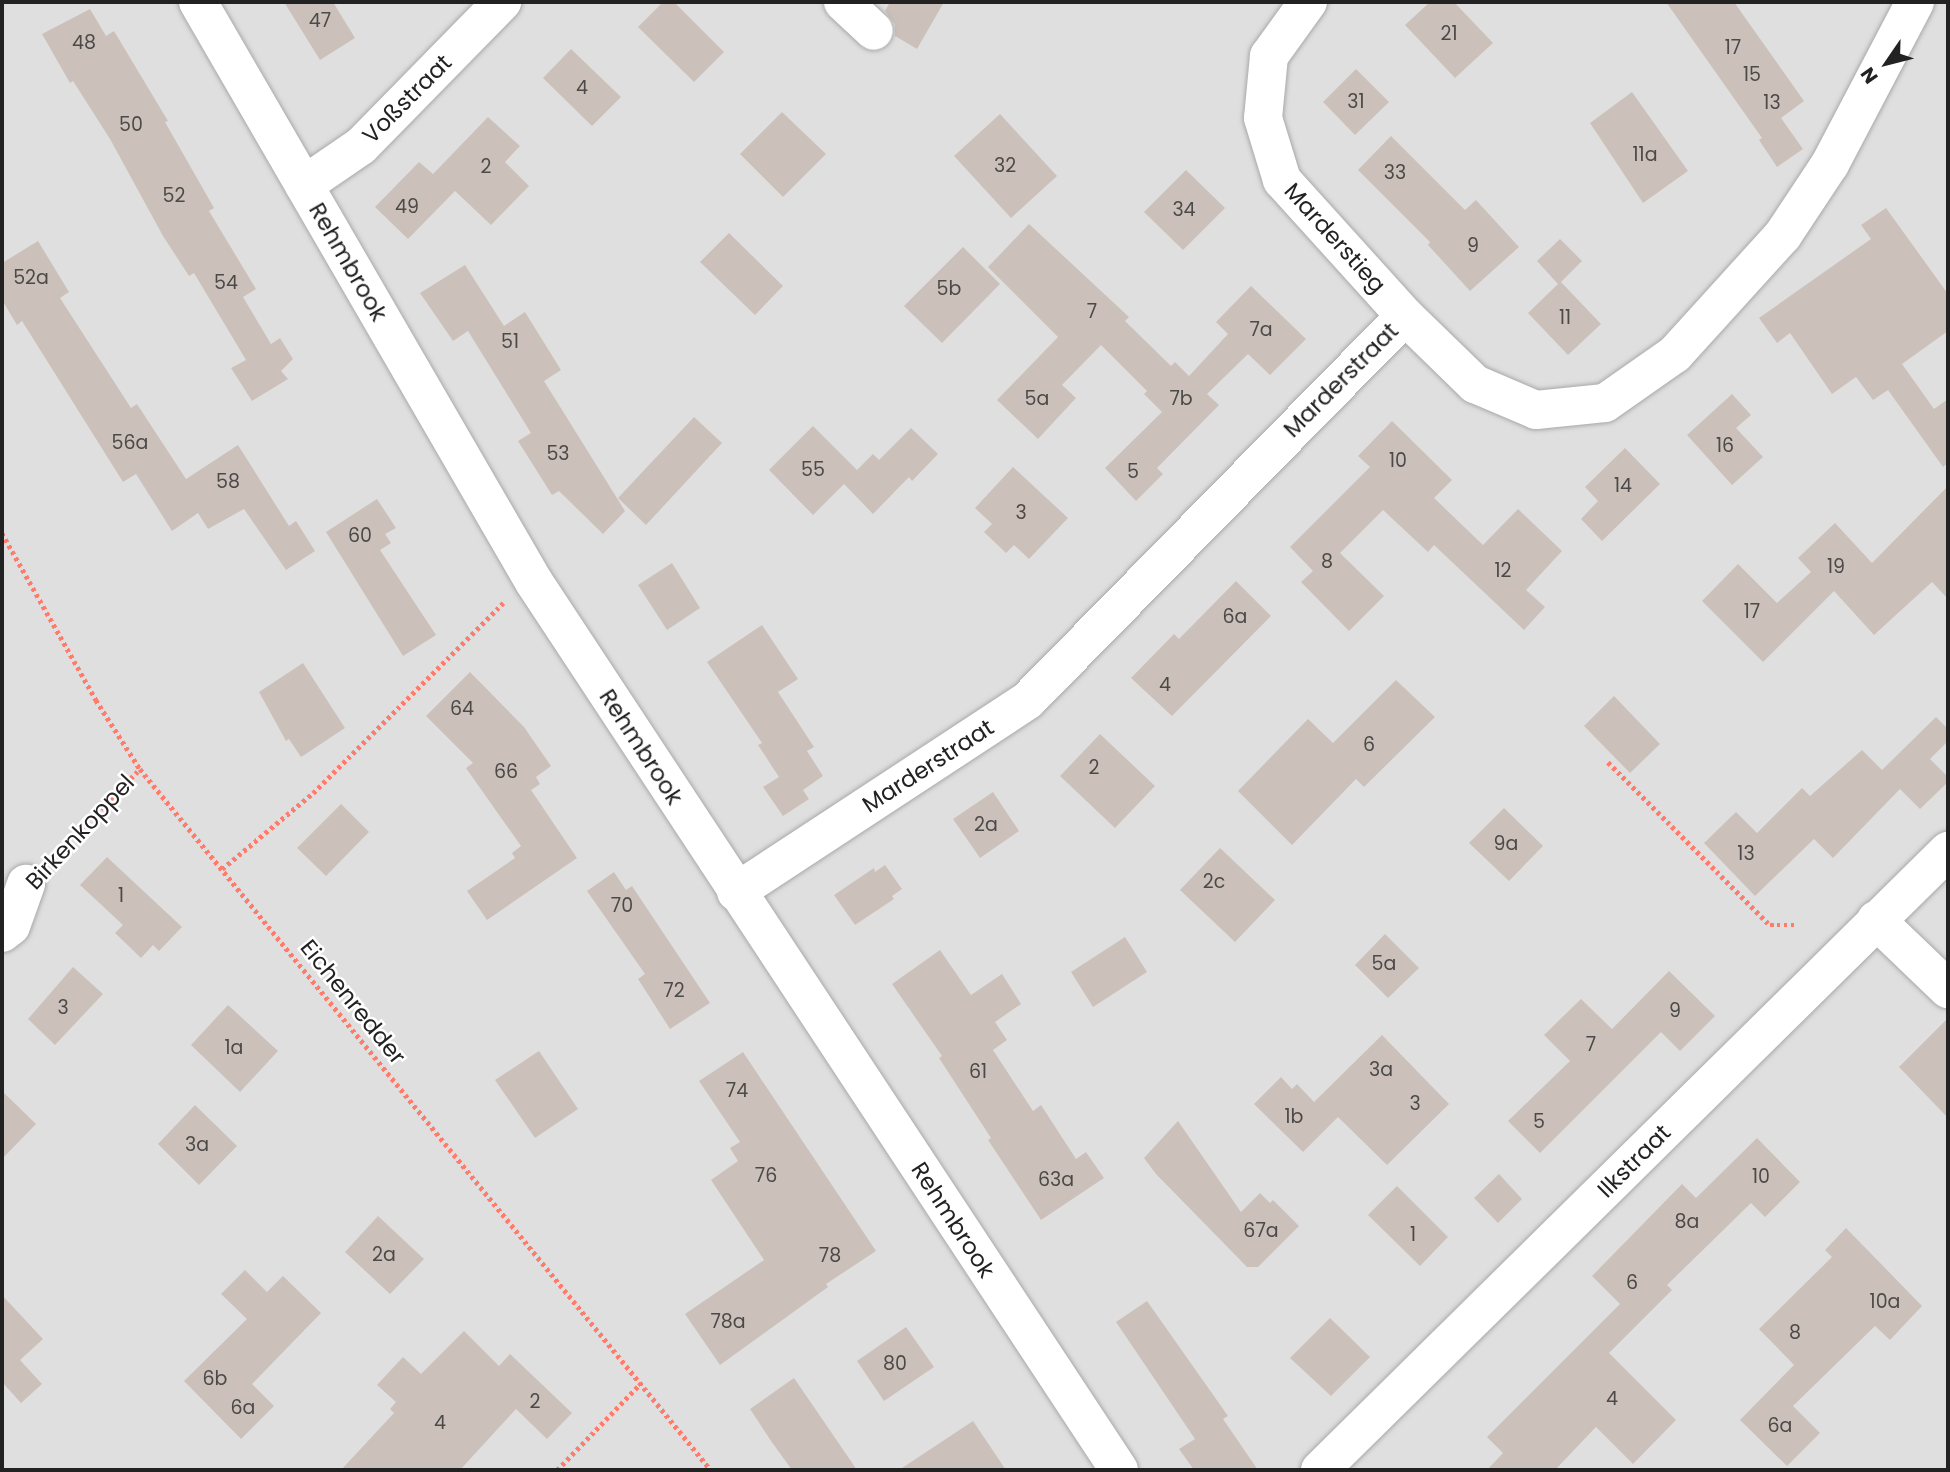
<!DOCTYPE html>
<html>
<head>
<meta charset="utf-8">
<style>
	body { margin:0 }
	#map { position:relative; width:1950px; height:1472px; overflow:hidden; background:#f3efe8; font-family:Poppins,sans-serif }
	div>[style] { position:absolute }
	[style*='--x'] { left:calc(var(--x)*1px); top:calc(var(--y)*1px); width:calc(var(--w)*1px); rotate:calc(var(--a)*1deg) }
	.residential>* { inset:0; background:#e0dfdf }
	.building>* { inset:0; background:#cbc1ba }
	.path>* { height:4.5px; margin-top:-2.25px; transform-origin:0; background:repeating-linear-gradient(90deg,#ff7b6c 0 3.5px,transparent 0 7px) }
	.roads { filter:drop-shadow(0 0 2px #a9a9a9) drop-shadow(0 0 2px #a9a9a9) }
	.minor>* { height:38px; margin:-19px; padding:0 19px; transform-origin:19px; border-radius:19px; background:#fff }
	span { translate:-50% -50%; white-space:nowrap; text-align:center; line-height:1.15; -webkit-text-stroke:5px #fff; paint-order:stroke }
	.number-label { font-size:19px; color:#4c4a48 }
	.number-label span { -webkit-text-stroke-width:0 }
	.street-label { font-size:23px; color:#222 }
	.frame { position:absolute; inset:0; border:4px solid #222; pointer-events:none }
	.north { position:absolute; left:1852px; top:28px; width:70px; height:70px; -webkit-text-stroke:5px #fff; paint-order:stroke; rotate:235deg; font-size:19px; font-weight:700; line-height:28px; text-align:center; color:#222 }
	.north::after { content:''; display:block; margin:auto; width:24px; height:32px; background:#222; clip-path:polygon(50% 0,100% 100%,50% 72%,0 100%) }
</style>
</head>
<body>
<div id="map">
	<div class="residential">
		<i style="clip-path:polygon(2px 2px,1948px 2px,1948px 1470px,2px 1470px)"></i>
	</div>
	<div class="building">
		<i style="clip-path:polygon(284px 2px,333px 2px,355px 38px,320px 60px)"></i>
		<i style="clip-path:polygon(663px 2px,674px 2px,724px 52px,694px 82px,638px 27px)"></i>
		<i style="clip-path:polygon(890px 2px,944px 2px,917px 49px,895px 36px,895px 24px,885px 11px)"></i>
		<i style="clip-path:polygon(1430px 2px,1454px 2px,1493px 43px,1455px 78px,1405px 25px)"></i>
		<i style="clip-path:polygon(1666px 2px,1734px 2px,1804px 101px,1781px 118px,1803px 149px,1777px 167px,1759px 140px,1762px 138px)"></i>
		<i style="clip-path:polygon(90px 9px,106px 36px,114px 31px,168px 121px,165px 122px,214px 208px,209px 211px,256px 289px,243px 297px,271px 344px,280px 338px,293px 359px,281px 371px,288px 379px,252px 401px,231px 368px,246px 360px,194px 273px,189px 276px,163px 236px,110px 139px,73px 81px,70px 83px,42px 34px)"></i>
		<i style="clip-path:polygon(571px 49px,621px 97px,592px 126px,543px 78px)"></i>
		<i style="clip-path:polygon(1356px 69px,1389px 102px,1355px 135px,1323px 102px)"></i>
		<i style="clip-path:polygon(1632px 92px,1688px 171px,1643px 203px,1590px 123px)"></i>
		<i style="clip-path:polygon(782px 112px,826px 154px,783px 197px,740px 154px)"></i>
		<i style="clip-path:polygon(1000px 114px,1057px 176px,1011px 218px,954px 156px)"></i>
		<i style="clip-path:polygon(488px 117px,520px 146px,505px 162px,529px 186px,491px 225px,455px 191px,408px 239px,375px 207px,419px 162px,433px 174px)"></i>
		<i style="clip-path:polygon(1391px 136px,1465px 210px,1476px 200px,1519px 247px,1470px 291px,1428px 245px,1430px 242px,1358px 170px)"></i>
		<i style="clip-path:polygon(1186px 170px,1225px 208px,1183px 250px,1144px 212px)"></i>
		<i style="clip-path:polygon(1886px 208px,1948px 294px,1948px 331px,1902px 364px,1934px 409px,1948px 399px,1948px 463px,1943px 467px,1888px 390px,1873px 400px,1856px 377px,1832px 394px,1790px 333px,1777px 343px,1759px 318px,1871px 239px,1861px 225px)"></i>
		<i style="clip-path:polygon(1029px 224px,1129px 317px,1125px 321px,1171px 366px,1175px 362px,1189px 376px,1228px 334px,1216px 322px,1251px 286px,1306px 339px,1270px 375px,1248px 354px,1207px 394px,1219px 405px,1157px 468px,1163px 474px,1136px 501px,1105px 468px,1162px 412px,1144px 394px,1147px 391px,1101px 345px,1062px 385px,1076px 398px,1038px 439px,997px 400px,1058px 337px,988px 267px)"></i>
		<i style="clip-path:polygon(729px 233px,783px 286px,755px 315px,700px 262px)"></i>
		<i style="clip-path:polygon(1560px 239px,1582px 261px,1561px 282px,1601px 324px,1568px 355px,1528px 313px,1558px 284px,1537px 261px)"></i>
		<i style="clip-path:polygon(38px 241px,69px 292px,60px 298px,131px 408px,137px 404px,186px 479px,238px 445px,289px 526px,296px 521px,315px 551px,286px 570px,244px 509px,208px 529px,198px 513px,172px 531px,136px 474px,123px 482px,22px 321px,17px 325px,2px 300px,2px 263px)"></i>
		<i style="clip-path:polygon(963px 247px,1000px 284px,942px 343px,904px 306px)"></i>
		<i style="clip-path:polygon(465px 265px,504px 326px,525px 312px,561px 370px,544px 381px,625px 511px,603px 534px,559px 491px,552px 495px,518px 441px,531px 433px,468px 331px,453px 341px,420px 293px)"></i>
		<i style="clip-path:polygon(1732px 394px,1751px 415px,1736px 428px,1763px 457px,1732px 485px,1687px 435px)"></i>
		<i style="clip-path:polygon(694px 417px,722px 443px,646px 525px,618px 498px)"></i>
		<i style="clip-path:polygon(1392px 421px,1452px 480px,1434px 498px,1483px 545px,1518px 509px,1562px 551px,1526px 590px,1545px 607px,1524px 630px,1434px 545px,1428px 552px,1383px 510px,1340px 553px,1384px 596px,1349px 631px,1301px 582px,1313px 571px,1290px 547px,1370px 467px,1358px 456px)"></i>
		<i style="clip-path:polygon(813px 426px,857px 470px,873px 454px,879px 460px,911px 428px,938px 454px,912px 481px,909px 477px,873px 514px,844px 484px,813px 515px,769px 470px)"></i>
		<i style="clip-path:polygon(1625px 448px,1660px 484px,1602px 541px,1581px 519px,1598px 501px,1585px 487px)"></i>
		<i style="clip-path:polygon(1013px 467px,1068px 518px,1029px 559px,1014px 545px,1006px 553px,984px 532px,992px 524px,975px 508px)"></i>
		<i style="clip-path:polygon(1948px 486px,1948px 599px,1932px 582px,1874px 635px,1834px 591px,1763px 662px,1702px 601px,1738px 564px,1777px 603px,1811px 572px,1798px 558px,1835px 523px,1872px 563px)"></i>
		<i style="clip-path:polygon(377px 499px,396px 528px,385px 534px,391px 543px,380px 550px,436px 635px,403px 656px,326px 532px)"></i>
		<i style="clip-path:polygon(672px 563px,700px 608px,667px 630px,638px 585px)"></i>
		<i style="clip-path:polygon(1236px 581px,1271px 616px,1172px 716px,1131px 678px,1174px 634px,1179px 639px)"></i>
		<i style="clip-path:polygon(762px 625px,798px 679px,778px 692px,814px 747px,807px 751px,823px 776px,803px 790px,809px 799px,783px 816px,763px 787px,779px 777px,758px 745px,762px 743px,707px 662px)"></i>
		<i style="clip-path:polygon(303px 663px,345px 728px,301px 757px,289px 739px,286px 741px,259px 692px)"></i>
		<i style="clip-path:polygon(470px 672px,524px 727px,551px 766px,536px 777px,540px 784px,531px 790px,577px 858px,487px 920px,467px 891px,515px 858px,512px 853px,521px 846px,466px 768px,473px 763px,426px 716px)"></i>
		<i style="clip-path:polygon(1396px 680px,1435px 717px,1364px 787px,1356px 779px,1292px 845px,1238px 791px,1308px 719px,1333px 743px)"></i>
		<i style="clip-path:polygon(1614px 696px,1660px 744px,1630px 773px,1584px 726px)"></i>
		<i style="clip-path:polygon(1936px 717px,1948px 729px,1948px 741px,1930px 759px,1948px 777px,1948px 782px,1920px 809px,1900px 789px,1833px 858px,1814px 839px,1755px 896px,1704px 843px,1736px 812px,1757px 833px,1802px 788px,1810px 796px,1862px 750px,1882px 770px)"></i>
		<i style="clip-path:polygon(1100px 734px,1155px 786px,1115px 828px,1060px 776px)"></i>
		<i style="clip-path:polygon(993px 792px,1019px 831px,980px 858px,953px 819px)"></i>
		<i style="clip-path:polygon(341px 804px,369px 832px,326px 876px,297px 848px)"></i>
		<i style="clip-path:polygon(1504px 808px,1543px 846px,1509px 881px,1469px 843px)"></i>
		<i style="clip-path:polygon(1220px 848px,1275px 900px,1235px 942px,1180px 890px)"></i>
		<i style="clip-path:polygon(107px 857px,182px 927px,159px 951px,153px 945px,141px 958px,115px 933px,123px 925px,80px 885px)"></i>
		<i style="clip-path:polygon(885px 865px,902px 889px,892px 896px,894px 899px,855px 925px,834px 895px,874px 868px,875px 872px)"></i>
		<i style="clip-path:polygon(614px 872px,626px 890px,632px 886px,710px 1003px,670px 1029px,638px 979px,645px 974px,587px 891px)"></i>
		<i style="clip-path:polygon(1385px 934px,1419px 968px,1388px 998px,1355px 965px)"></i>
		<i style="clip-path:polygon(1125px 937px,1147px 972px,1093px 1007px,1071px 972px)"></i>
		<i style="clip-path:polygon(940px 950px,971px 995px,1002px 974px,1021px 1004px,995px 1022px,1007px 1040px,993px 1050px,1033px 1111px,1041px 1105px,1076px 1159px,1086px 1152px,1104px 1178px,1041px 1220px,988px 1140px,991px 1138px,939px 1058px,942px 1056px,892px 984px)"></i>
		<i style="clip-path:polygon(73px 967px,103px 994px,55px 1045px,28px 1019px)"></i>
		<i style="clip-path:polygon(1669px 971px,1715px 1016px,1680px 1051px,1661px 1032px,1540px 1153px,1508px 1121px,1570px 1061px,1544px 1035px,1581px 999px,1612px 1029px)"></i>
		<i style="clip-path:polygon(228px 1005px,278px 1051px,240px 1092px,191px 1045px)"></i>
		<i style="clip-path:polygon(1948px 1018px,1948px 1118px,1899px 1067px)"></i>
		<i style="clip-path:polygon(1382px 1035px,1449px 1104px,1387px 1165px,1338px 1117px,1303px 1152px,1254px 1104px,1281px 1077px,1292px 1089px,1297px 1084px,1314px 1102px)"></i>
		<i style="clip-path:polygon(539px 1051px,578px 1109px,535px 1138px,495px 1080px)"></i>
		<i style="clip-path:polygon(743px 1052px,876px 1251px,826px 1284px,828px 1287px,720px 1365px,685px 1314px,764px 1260px,711px 1180px,738px 1161px,730px 1148px,740px 1142px,699px 1081px)"></i>
		<i style="clip-path:polygon(2px 1091px,36px 1124px,2px 1159px)"></i>
		<i style="clip-path:polygon(195px 1105px,237px 1146px,199px 1185px,158px 1144px)"></i>
		<i style="clip-path:polygon(1178px 1121px,1241px 1212px,1260px 1193px,1270px 1203px,1273px 1200px,1299px 1226px,1258px 1267px,1247px 1267px,1156px 1174px,1144px 1158px)"></i>
		<i style="clip-path:polygon(1757px 1138px,1800px 1182px,1765px 1217px,1751px 1203px,1667px 1285px,1672px 1290px,1609px 1353px,1676px 1420px,1633px 1464px,1596px 1427px,1555px 1470px,1487px 1470px,1503px 1453px,1487px 1437px,1620px 1304px,1592px 1276px,1682px 1184px,1696px 1198px)"></i>
		<i style="clip-path:polygon(1499px 1174px,1522px 1199px,1498px 1223px,1474px 1198px)"></i>
		<i style="clip-path:polygon(1397px 1186px,1448px 1237px,1420px 1266px,1368px 1215px)"></i>
		<i style="clip-path:polygon(378px 1216px,424px 1259px,390px 1294px,345px 1252px)"></i>
		<i style="clip-path:polygon(1846px 1228px,1922px 1306px,1890px 1340px,1875px 1326px,1793px 1406px,1820px 1433px,1787px 1466px,1740px 1420px,1794px 1365px,1759px 1329px,1832px 1257px,1825px 1250px)"></i>
		<i style="clip-path:polygon(245px 1270px,267px 1292px,283px 1276px,321px 1313px,252px 1384px,274px 1406px,241px 1439px,184px 1381px,247px 1319px,221px 1294px)"></i>
		<i style="clip-path:polygon(2px 1295px,43px 1339px,20px 1360px,42px 1384px,21px 1403px,2px 1382px)"></i>
		<i style="clip-path:polygon(1147px 1301px,1228px 1416px,1223px 1419px,1258px 1470px,1194px 1470px,1179px 1449px,1195px 1439px,1116px 1322px)"></i>
		<i style="clip-path:polygon(1330px 1318px,1370px 1357px,1331px 1396px,1290px 1358px)"></i>
		<i style="clip-path:polygon(906px 1327px,934px 1367px,884px 1401px,857px 1361px)"></i>
		<i style="clip-path:polygon(464px 1331px,499px 1366px,510px 1354px,572px 1413px,547px 1439px,516px 1409px,460px 1470px,341px 1470px,394px 1413px,390px 1409px,396px 1402px,377px 1385px,403px 1357px,421px 1374px)"></i>
		<i style="clip-path:polygon(794px 1378px,816px 1410px,857px 1470px,792px 1470px,771px 1441px,750px 1409px)"></i>
		<i style="clip-path:polygon(973px 1421px,1006px 1470px,899px 1470px)"></i>
	</div>
	<div class="path">
		<i style="--x:2;--y:533;--w:192;--a:60.6"></i>
		<i style="--x:96;--y:700;--w:82;--a:57.5"></i>
		<i style="--x:140;--y:769;--w:904;--a:50.84"></i>
		<i style="--x:1608;--y:762;--w:230;--a:45.2"></i>
		<i style="--x:1770;--y:925;--w:27;--a:0"></i>
		<i style="--x:51;--y:858;--w:126;--a:-45"></i>
		<i style="--x:222;--y:869;--w:119;--a:-39.9"></i>
		<i style="--x:313;--y:793;--w:269;--a:-45"></i>
		<i style="--x:557;--y:1470;--w:121;--a:-46"></i>
	</div>
	<div class="roads">
		<div class="minor">
			<i style="--x:198;--y:2;--w:670;--a:59.92"></i>
			<i style="--x:534;--y:582;--w:1063;--a:56.62"></i>
			<i style="--x:843;--y:2;--w:42;--a:43.1"></i>
			<i style="--x:1308;--y:2;--w:67;--a:125.8"></i>
			<i style="--x:1269;--y:56;--w:62;--a:95.5"></i>
			<i style="--x:1263;--y:118;--w:65;--a:73"></i>
			<i style="--x:1282;--y:180;--w:183;--a:47.9"></i>
			<i style="--x:304;--y:185;--w:69;--a:-34.4"></i>
			<i style="--x:361;--y:146;--w:202;--a:-45.6"></i>
			<i style="--x:736;--y:892;--w:349;--a:-33.3"></i>
			<i style="--x:1028;--y:700;--w:538;--a:-45.53"></i>
			<i style="--x:1405;--y:316;--w:98;--a:44.2"></i>
			<i style="--x:1475;--y:384;--w:66;--a:23.1"></i>
			<i style="--x:1536;--y:410;--w:69;--a:-5.8"></i>
			<i style="--x:1605;--y:403;--w:85;--a:-35"></i>
			<i style="--x:1675;--y:354;--w:161;--a:-47.8"></i>
			<i style="--x:1783;--y:235;--w:85;--a:-56.5"></i>
			<i style="--x:1830;--y:164;--w:183;--a:-62.3"></i>
			<i style="--x:1876;--y:920;--w:100;--a:43.8"></i>
			<i style="--x:2;--y:933;--w:11;--a:-38"></i>
			<i style="--x:11;--y:926;--w:45;--a:-70.3"></i>
			<i style="--x:1320;--y:1470;--w:882;--a:-44.59"></i>
		</div>
	</div>
	<div class="number-label">
		<span style="left:320px;top:21px">47</span>
		<span style="left:1449px;top:34px">21</span>
		<span style="left:84px;top:43px">48</span>
		<span style="left:1733px;top:48px">17</span>
		<span style="left:1752px;top:75px">15</span>
		<span style="left:582px;top:88px">4</span>
		<span style="left:1356px;top:102px">31</span>
		<span style="left:1772px;top:103px">13</span>
		<span style="left:131px;top:125px">50</span>
		<span style="left:1645px;top:155px">11a</span>
		<span style="left:1005px;top:166px">32</span>
		<span style="left:486px;top:167px">2</span>
		<span style="left:1395px;top:173px">33</span>
		<span style="left:174px;top:196px">52</span>
		<span style="left:407px;top:207px">49</span>
		<span style="left:1184px;top:210px">34</span>
		<span style="left:1473px;top:246px">9</span>
		<span style="left:31px;top:278px">52a</span>
		<span style="left:226px;top:283px">54</span>
		<span style="left:949px;top:289px">5b</span>
		<span style="left:1092px;top:312px">7</span>
		<span style="left:1565px;top:318px">11</span>
		<span style="left:1261px;top:330px">7a</span>
		<span style="left:510px;top:342px">51</span>
		<span style="left:1037px;top:399px">5a</span>
		<span style="left:1181px;top:399px">7b</span>
		<span style="left:130px;top:443px">56a</span>
		<span style="left:1725px;top:446px">16</span>
		<span style="left:558px;top:454px">53</span>
		<span style="left:1398px;top:461px">10</span>
		<span style="left:813px;top:470px">55</span>
		<span style="left:1133px;top:472px">5</span>
		<span style="left:228px;top:482px">58</span>
		<span style="left:1623px;top:486px">14</span>
		<span style="left:1021px;top:513px">3</span>
		<span style="left:360px;top:536px">60</span>
		<span style="left:1327px;top:562px">8</span>
		<span style="left:1836px;top:567px">19</span>
		<span style="left:1503px;top:571px">12</span>
		<span style="left:1752px;top:612px">17</span>
		<span style="left:1235px;top:617px">6a</span>
		<span style="left:1165px;top:685px">4</span>
		<span style="left:462px;top:709px">64</span>
		<span style="left:1369px;top:745px">6</span>
		<span style="left:1094px;top:768px">2</span>
		<span style="left:506px;top:772px">66</span>
		<span style="left:986px;top:825px">2a</span>
		<span style="left:1506px;top:844px">9a</span>
		<span style="left:1746px;top:854px">13</span>
		<span style="left:1214px;top:882px">2c</span>
		<span style="left:121px;top:896px">1</span>
		<span style="left:622px;top:906px">70</span>
		<span style="left:1384px;top:964px">5a</span>
		<span style="left:674px;top:991px">72</span>
		<span style="left:63px;top:1008px">3</span>
		<span style="left:1675px;top:1011px">9</span>
		<span style="left:1591px;top:1045px">7</span>
		<span style="left:234px;top:1048px">1a</span>
		<span style="left:1381px;top:1070px">3a</span>
		<span style="left:978px;top:1072px">61</span>
		<span style="left:737px;top:1091px">74</span>
		<span style="left:1415px;top:1104px">3</span>
		<span style="left:1294px;top:1117px">1b</span>
		<span style="left:1539px;top:1122px">5</span>
		<span style="left:197px;top:1145px">3a</span>
		<span style="left:766px;top:1176px">76</span>
		<span style="left:1761px;top:1177px">10</span>
		<span style="left:1056px;top:1180px">63a</span>
		<span style="left:1687px;top:1222px">8a</span>
		<span style="left:1261px;top:1231px">67a</span>
		<span style="left:1413px;top:1235px">1</span>
		<span style="left:384px;top:1255px">2a</span>
		<span style="left:830px;top:1256px">78</span>
		<span style="left:1632px;top:1283px">6</span>
		<span style="left:1885px;top:1302px">10a</span>
		<span style="left:728px;top:1322px">78a</span>
		<span style="left:1795px;top:1333px">8</span>
		<span style="left:895px;top:1364px">80</span>
		<span style="left:215px;top:1379px">6b</span>
		<span style="left:1612px;top:1399px">4</span>
		<span style="left:535px;top:1402px">2</span>
		<span style="left:243px;top:1408px">6a</span>
		<span style="left:440px;top:1423px">4</span>
		<span style="left:1780px;top:1426px">6a</span>
	</div>
	<div class="street-label">
		<span style="left:407px;top:99px;rotate:-45deg">Voßstraat</span>
		<span style="left:1335px;top:238px;rotate:48deg">Marderstieg</span>
		<span style="left:348px;top:262px;rotate:60deg">Rehmbrook</span>
		<span style="left:1341px;top:380px;rotate:-45deg">Marderstraat</span>
		<span style="left:641px;top:747px;rotate:57deg">Rehmbrook</span>
		<span style="left:928px;top:766px;rotate:-33deg">Marderstraat</span>
		<span style="left:80px;top:832px;rotate:-47deg">Birkenkoppel</span>
		<span style="left:353px;top:1002px;rotate:51deg">Eichenredder</span>
		<span style="left:1634px;top:1161px;rotate:-45deg">Ilkstraat</span>
		<span style="left:953px;top:1220px;rotate:57deg">Rehmbrook</span>
	</div>
	<div class="frame"></div>
	<div class="north">N</div>
</div>
</body>
</html>
